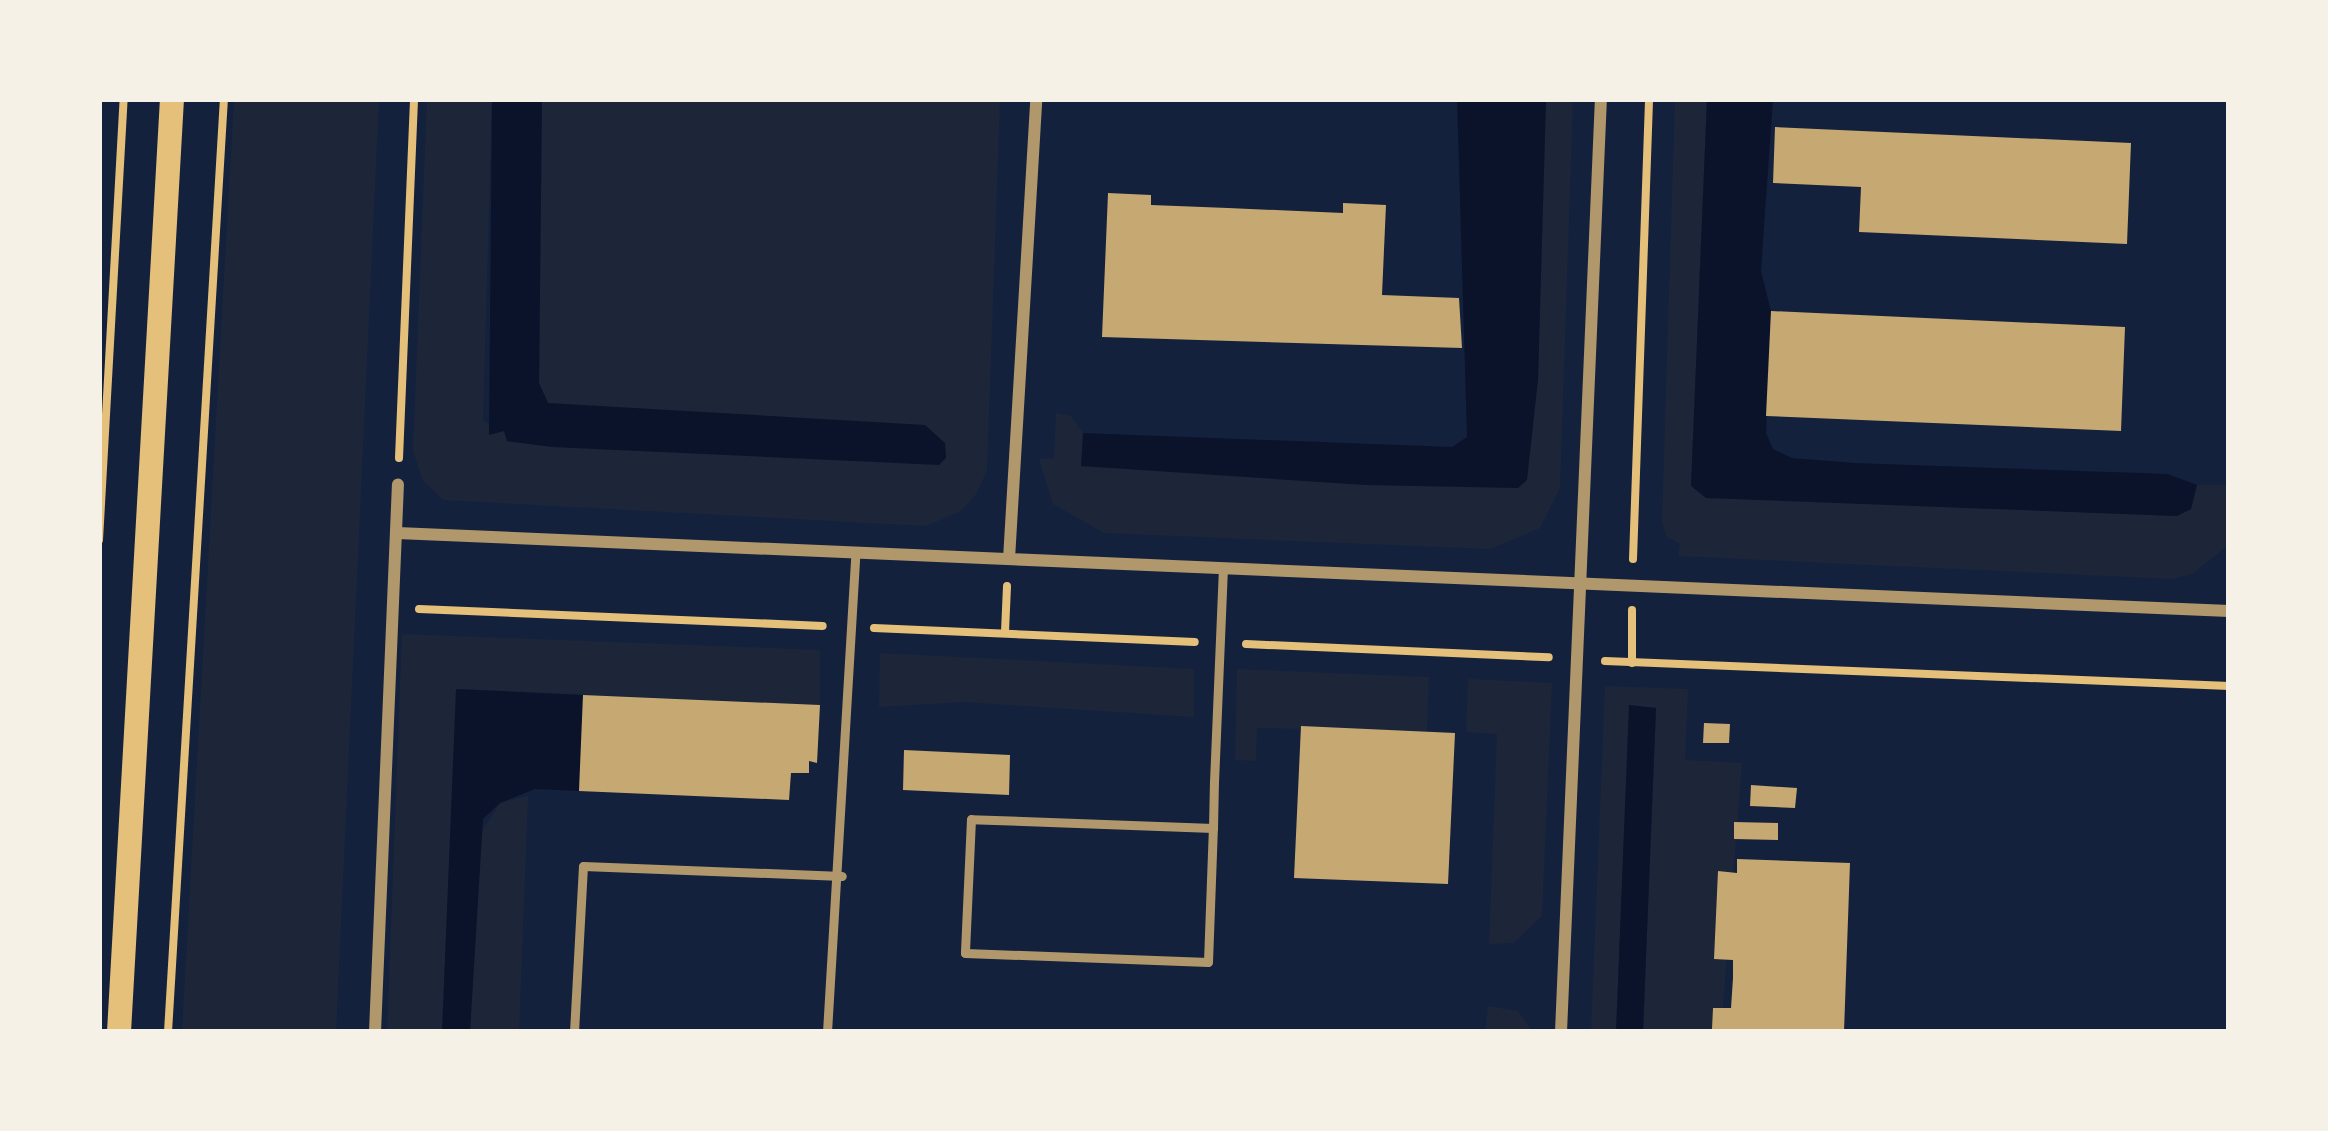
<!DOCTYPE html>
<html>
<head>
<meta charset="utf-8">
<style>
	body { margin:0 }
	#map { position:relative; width:2328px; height:1131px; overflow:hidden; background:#14213d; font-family:"Alegreya Sans",sans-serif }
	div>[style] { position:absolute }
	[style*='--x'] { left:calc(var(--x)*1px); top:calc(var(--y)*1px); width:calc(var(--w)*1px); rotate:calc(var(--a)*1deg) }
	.green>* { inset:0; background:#1d2539 }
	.water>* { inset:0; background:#0b132b }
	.building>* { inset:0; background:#c6a872 }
	.path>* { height:8px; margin:-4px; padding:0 4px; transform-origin:4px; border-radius:4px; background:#e5c07b }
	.service>* { height:9px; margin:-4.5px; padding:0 4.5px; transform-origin:4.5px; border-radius:4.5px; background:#b1986c }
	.minor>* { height:12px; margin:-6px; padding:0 6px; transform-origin:6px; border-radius:6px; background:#b1986c }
	.secondary>* { height:24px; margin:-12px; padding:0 12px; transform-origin:12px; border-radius:12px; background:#e5c07b }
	span { translate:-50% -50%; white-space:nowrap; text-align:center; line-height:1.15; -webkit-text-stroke:12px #f6f1e7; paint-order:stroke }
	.frame { position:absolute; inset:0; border:102px solid #f6f1e7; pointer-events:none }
</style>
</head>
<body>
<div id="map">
	<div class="green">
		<i style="clip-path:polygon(234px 99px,379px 99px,336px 1032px,182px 1032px)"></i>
		<i style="clip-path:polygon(427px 99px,492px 99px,483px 421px,505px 432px,562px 409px,548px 403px,539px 383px,542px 99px,1000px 99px,987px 471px,976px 494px,961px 511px,926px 526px,443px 500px,423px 481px,413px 451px)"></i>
		<i style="clip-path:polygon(1546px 99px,1573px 99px,1560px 488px,1540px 528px,1490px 549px,1104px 533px,1053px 504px,1039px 459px,1054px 458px,1056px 413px,1071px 416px,1083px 433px,1082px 466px,1410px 483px,1538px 380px)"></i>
		<i style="clip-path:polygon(1675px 99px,1707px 99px,1691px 486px,1758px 499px,2177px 516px,2191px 509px,2197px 485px,2229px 485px,2227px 546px,2192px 574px,2171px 579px,1678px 556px,1680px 544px,1666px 536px,1662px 521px)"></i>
		<i style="clip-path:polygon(402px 634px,820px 650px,820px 705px,457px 689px,442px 1032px,387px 1032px)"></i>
		<i style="clip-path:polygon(880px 653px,1194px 669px,1194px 717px,962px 702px,879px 707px)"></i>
		<i style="clip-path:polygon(1237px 669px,1429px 677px,1427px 731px,1257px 728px,1256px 761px,1235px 760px)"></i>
		<i style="clip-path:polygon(1468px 679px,1552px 683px,1542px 916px,1514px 943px,1489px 944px,1497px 734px,1466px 732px)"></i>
		<i style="clip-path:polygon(1605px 686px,1688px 689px,1685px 760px,1742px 763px,1721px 1032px,1643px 1032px,1656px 708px,1630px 705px,1616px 1032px,1591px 1032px)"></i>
		<i style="clip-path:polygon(528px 796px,519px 1032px,470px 1032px,477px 839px,500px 803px)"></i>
		<i style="clip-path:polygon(1488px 1006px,1518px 1011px,1533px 1032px,1485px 1032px)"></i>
	</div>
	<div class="water">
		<i style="clip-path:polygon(492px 99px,542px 99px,539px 383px,548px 403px,925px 425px,945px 443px,946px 458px,939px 465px,552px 447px,507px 441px,504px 431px,489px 435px)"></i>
		<i style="clip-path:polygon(1457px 99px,1546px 99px,1538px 380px,1527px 480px,1518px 488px,1365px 485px,1081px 466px,1083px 433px,1452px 447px,1467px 437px)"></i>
		<i style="clip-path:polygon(1707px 99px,1773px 99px,1761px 271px,1771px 311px,1766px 433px,1773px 449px,1792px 458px,1855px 463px,2168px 474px,2197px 485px,2191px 509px,2177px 516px,1706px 498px,1691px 486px)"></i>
		<i style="clip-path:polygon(456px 689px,583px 695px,579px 791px,535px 789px,500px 803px,483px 819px,470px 1032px,442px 1032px)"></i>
		<i style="clip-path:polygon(1629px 705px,1656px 708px,1643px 1032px,1616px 1032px)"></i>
	</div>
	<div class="building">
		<i style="clip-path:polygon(1775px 127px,2131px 143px,2127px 244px,1859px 232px,1861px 187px,1773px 183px)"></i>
		<i style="clip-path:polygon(1108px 193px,1151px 195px,1151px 205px,1228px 208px,1343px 213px,1343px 203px,1386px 205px,1382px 295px,1459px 298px,1462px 348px,1102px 337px)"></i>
		<i style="clip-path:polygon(1771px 311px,2125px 327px,2121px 431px,1766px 416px)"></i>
		<i style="clip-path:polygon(583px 695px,820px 705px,817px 763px,809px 761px,809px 773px,791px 773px,789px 800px,579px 791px)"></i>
		<i style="clip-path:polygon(1704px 723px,1730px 724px,1729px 743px,1703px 743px)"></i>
		<i style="clip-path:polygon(1301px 726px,1455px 733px,1448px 884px,1294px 878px)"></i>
		<i style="clip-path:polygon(904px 750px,1010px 755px,1009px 795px,903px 790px)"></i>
		<i style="clip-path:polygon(1751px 785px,1797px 788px,1795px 808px,1750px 806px)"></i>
		<i style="clip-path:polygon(1734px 822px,1778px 823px,1778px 840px,1734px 839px)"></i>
		<i style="clip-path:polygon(1737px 859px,1850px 863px,1844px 1032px,1712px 1029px,1713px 1008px,1731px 1008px,1733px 978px,1733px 960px,1714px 959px,1718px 871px,1737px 873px)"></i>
	</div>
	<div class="path">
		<i style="--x:399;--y:458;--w:359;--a:-87.6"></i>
		<i style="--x:99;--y:540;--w:442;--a:-86.8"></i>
		<i style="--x:1633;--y:559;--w:460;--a:-88"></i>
		<i style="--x:419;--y:609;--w:404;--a:2.4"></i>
		<i style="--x:1632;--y:610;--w:53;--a:90"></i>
		<i style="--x:874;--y:628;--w:321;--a:2.5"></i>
		<i style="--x:1005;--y:632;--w:46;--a:-87.5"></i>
		<i style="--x:1246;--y:644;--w:303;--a:2.5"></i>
		<i style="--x:1605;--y:661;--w:625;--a:2.29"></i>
		<i style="--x:168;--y:1032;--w:935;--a:-86.57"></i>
	</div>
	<div class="service">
		<i style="--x:1213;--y:828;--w:242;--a:-177.9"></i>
		<i style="--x:971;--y:819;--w:134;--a:92.6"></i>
		<i style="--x:965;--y:953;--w:243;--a:2.1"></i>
		<i style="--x:1208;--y:962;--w:134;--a:-87.9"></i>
		<i style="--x:1213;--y:828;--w:46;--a:-88.8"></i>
		<i style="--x:1214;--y:782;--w:212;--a:-87.6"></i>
		<i style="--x:574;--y:1032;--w:166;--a:-86.9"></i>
		<i style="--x:583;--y:866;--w:259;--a:2.2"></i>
		<i style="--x:827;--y:1032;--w:477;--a:-86.6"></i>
	</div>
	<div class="minor">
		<i style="--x:397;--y:533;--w:1834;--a:2.44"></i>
		<i style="--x:1009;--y:559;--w:461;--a:-86.6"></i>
		<i style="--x:375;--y:1032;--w:548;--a:-87.6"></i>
		<i style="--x:1561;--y:1032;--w:934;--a:-87.55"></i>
	</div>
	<div class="secondary">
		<i style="--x:119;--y:1032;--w:935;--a:-86.75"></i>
	</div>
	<div class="frame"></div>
</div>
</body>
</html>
